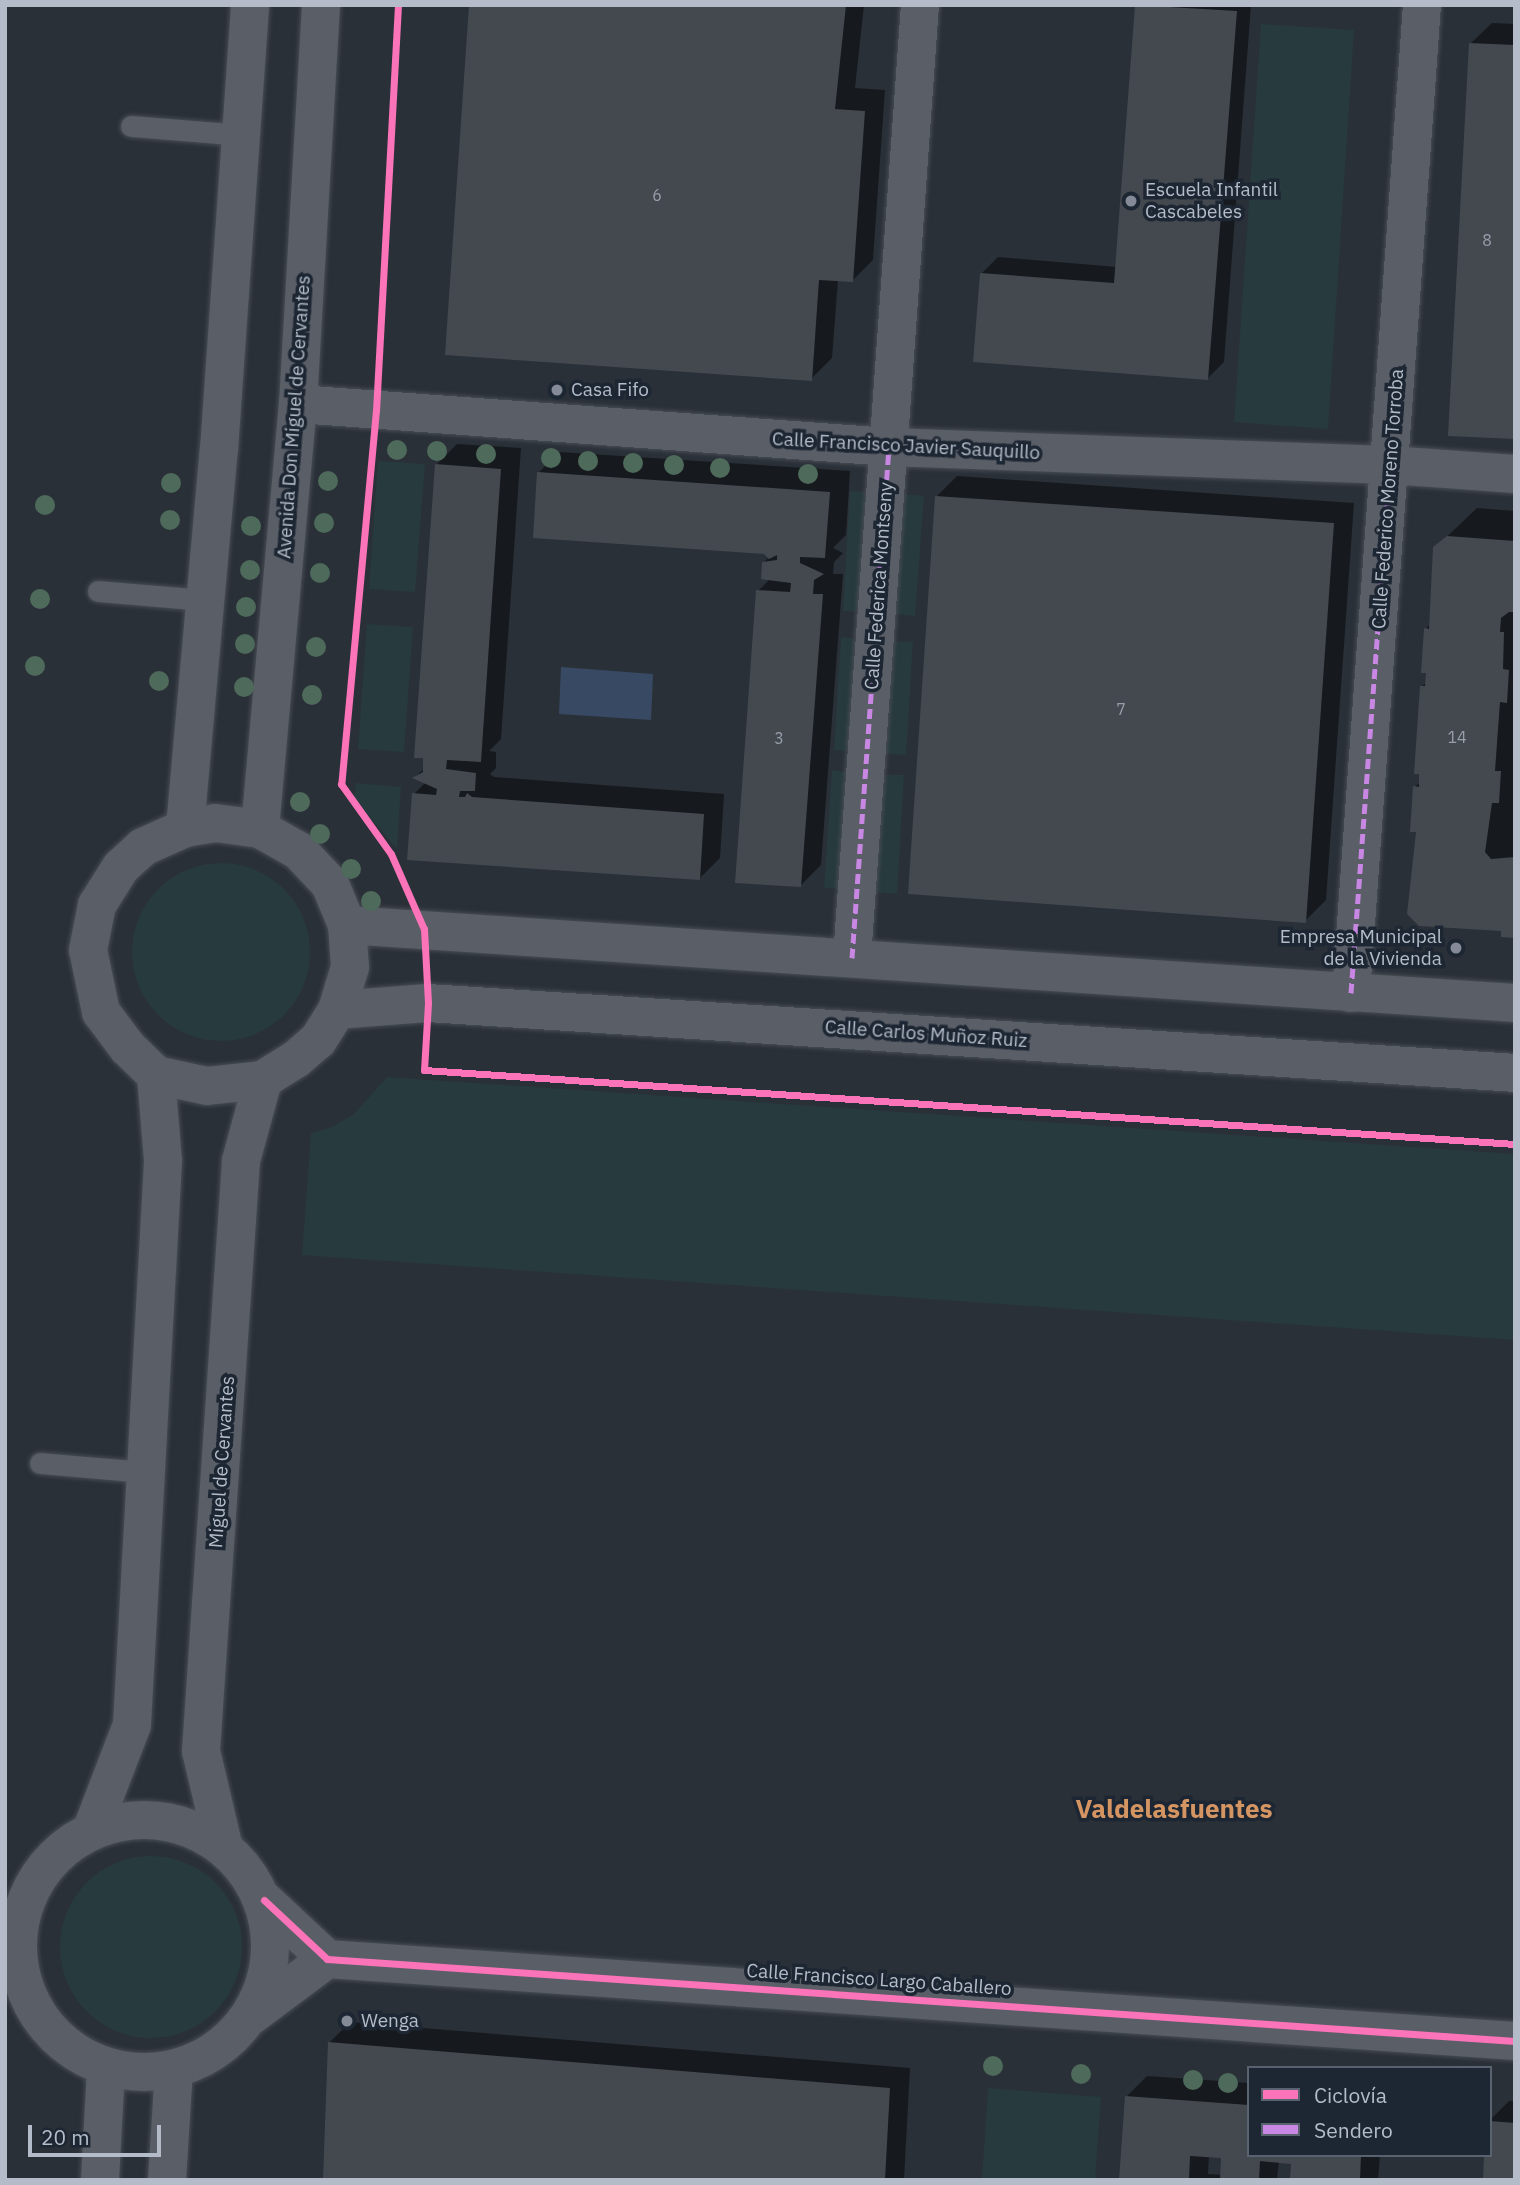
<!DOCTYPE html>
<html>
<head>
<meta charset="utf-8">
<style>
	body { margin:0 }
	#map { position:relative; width:1520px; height:2185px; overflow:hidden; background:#2a3038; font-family:"IBM Plex Sans",sans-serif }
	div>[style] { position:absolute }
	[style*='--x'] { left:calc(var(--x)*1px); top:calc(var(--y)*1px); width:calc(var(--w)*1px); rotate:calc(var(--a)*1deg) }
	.green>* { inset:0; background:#273a3e }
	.round { border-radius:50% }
	.water>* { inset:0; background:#384963 }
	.shadow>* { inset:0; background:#0007 }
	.building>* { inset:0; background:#444950 }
	.roads { filter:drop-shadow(0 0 2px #484c53) drop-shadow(0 0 2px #484c53) }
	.lane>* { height:21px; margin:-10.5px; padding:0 10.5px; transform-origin:10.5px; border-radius:10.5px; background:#5a5e66 }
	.street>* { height:38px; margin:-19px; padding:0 19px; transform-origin:19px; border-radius:19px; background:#5a5e66 }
	.street>.ring { margin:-19px; padding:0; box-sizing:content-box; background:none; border:38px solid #5a5e66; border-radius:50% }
	.quiet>* { height:5px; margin-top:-2.5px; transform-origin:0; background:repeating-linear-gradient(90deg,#c787e3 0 10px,transparent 0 15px) }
	.cycleway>* { height:7px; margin:-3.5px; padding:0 3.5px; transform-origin:3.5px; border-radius:3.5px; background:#fb73b8 }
	.trees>* { width:20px; height:20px; margin:-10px; border-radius:50%; background:#4e6a5a }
	.dots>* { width:19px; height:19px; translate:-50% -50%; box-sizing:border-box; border:4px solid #1d2633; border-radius:50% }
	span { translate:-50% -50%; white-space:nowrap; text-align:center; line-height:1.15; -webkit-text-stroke:7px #1d2633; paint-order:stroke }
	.number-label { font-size:16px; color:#989fab }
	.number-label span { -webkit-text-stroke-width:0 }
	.poi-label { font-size:19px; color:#b4bcc9 }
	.left { translate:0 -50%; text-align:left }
	.right { translate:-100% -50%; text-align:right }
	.street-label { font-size:19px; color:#b4bcc9 }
	.district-label { font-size:26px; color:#d59563; font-weight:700 }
	.frame { position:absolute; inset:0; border:7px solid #b4bcc9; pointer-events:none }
	.legend { position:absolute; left:1247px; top:2066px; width:245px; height:91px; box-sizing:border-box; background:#1d2633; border:2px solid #59626f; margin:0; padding:9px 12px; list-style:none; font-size:21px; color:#b4bcc9 }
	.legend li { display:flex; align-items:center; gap:14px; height:35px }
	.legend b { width:35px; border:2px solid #59626f }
	.scale { position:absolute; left:28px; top:2125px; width:133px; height:32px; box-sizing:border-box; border:4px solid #b4bcc9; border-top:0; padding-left:9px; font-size:21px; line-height:24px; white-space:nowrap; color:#b4bcc9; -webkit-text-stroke:5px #1d2633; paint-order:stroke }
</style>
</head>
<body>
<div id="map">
	<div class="green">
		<i style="clip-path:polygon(1261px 24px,1354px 30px,1328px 429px,1234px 422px)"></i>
		<i style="clip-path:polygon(378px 461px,425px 464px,415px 592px,369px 589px)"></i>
		<i style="clip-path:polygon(850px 491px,869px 492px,861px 612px,843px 611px)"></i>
		<i style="clip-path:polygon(902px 494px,924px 496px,915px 616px,895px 614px)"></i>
		<i style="clip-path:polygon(367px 624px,413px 627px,404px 752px,358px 749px)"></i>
		<i style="clip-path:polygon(841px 637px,859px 639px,851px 752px,834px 750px)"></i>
		<i style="clip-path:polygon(892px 641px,913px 642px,906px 755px,886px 754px)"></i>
		<i style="clip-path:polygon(832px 770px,850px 773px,842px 889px,824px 888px)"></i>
		<i style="clip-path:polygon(884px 775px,904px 775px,897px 894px,875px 892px)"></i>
		<i style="clip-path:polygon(356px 783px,401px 787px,397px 849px,354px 799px)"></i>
		<i class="round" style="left:132px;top:863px;width:178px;height:178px"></i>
		<i style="clip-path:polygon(387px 1077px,1515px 1154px,1515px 1340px,302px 1255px,311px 1133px,332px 1127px,354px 1114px)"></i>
		<i class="round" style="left:60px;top:1856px;width:182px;height:182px"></i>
		<i style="clip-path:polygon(988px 2088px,1101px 2097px,1095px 2180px,982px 2180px)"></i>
	</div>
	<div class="water">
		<i style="clip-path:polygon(561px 667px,653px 674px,651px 720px,559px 714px)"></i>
	</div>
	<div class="shadow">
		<i style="clip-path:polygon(471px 5px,864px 5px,855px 88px,885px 90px,873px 260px,852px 281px,838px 280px,832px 358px,811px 379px)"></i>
		<i style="clip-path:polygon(1137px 5px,1251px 5px,1224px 362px,1207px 379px,982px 273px,998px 257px,1117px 267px)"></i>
		<i style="clip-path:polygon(1492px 23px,1515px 24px,1515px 438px,1471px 43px)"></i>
		<i style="clip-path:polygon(457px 444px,521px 448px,501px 739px,489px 751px,496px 752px,496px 768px,490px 774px,494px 777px,724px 794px,720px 858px,699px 879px,414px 794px,426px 782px,415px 777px,425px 768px,436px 465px)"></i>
		<i style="clip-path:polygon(560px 452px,850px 471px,846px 535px,833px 548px,843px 553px,834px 562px,833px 574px,843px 574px,821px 865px,800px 886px,758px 591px,770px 579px,764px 562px,769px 557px,765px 552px,539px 472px)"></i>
		<i style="clip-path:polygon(957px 476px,1354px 503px,1326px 900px,1305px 921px,937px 496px)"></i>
		<i style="clip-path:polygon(1477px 508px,1515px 511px,1515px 936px,1503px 930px,1415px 787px,1421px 781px,1421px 687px,1428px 681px,1426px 629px,1431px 623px,1435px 548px)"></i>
		<i style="clip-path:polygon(350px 2022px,910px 2068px,904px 2180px,324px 2180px,329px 2043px)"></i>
		<i style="clip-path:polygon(evenodd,1147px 2076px,1249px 2083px,1249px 2155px,1380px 2155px,1378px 2180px,1292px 2180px,1293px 2162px,1279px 2161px,1277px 2179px,1290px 2180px,1121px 2180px,1126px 2097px,1147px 2076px,1209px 2155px,1223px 2156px,1222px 2175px,1208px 2174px,1209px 2155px)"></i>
		<i style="clip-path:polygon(1509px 2101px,1515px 2101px,1515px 2180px,1490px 2155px,1490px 2120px)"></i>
	</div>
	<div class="building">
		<i style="clip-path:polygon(469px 5px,846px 5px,835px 109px,865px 111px,853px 282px,819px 280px,812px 381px,445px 355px)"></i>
		<i style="clip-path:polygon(1135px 5px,1237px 11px,1208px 380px,973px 362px,980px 273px,1114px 283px)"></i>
		<i style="clip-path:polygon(1469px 43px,1515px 45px,1515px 439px,1448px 436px)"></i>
		<i style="clip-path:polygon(435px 464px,501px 469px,481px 762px,447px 760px,446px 769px,476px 773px,475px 791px,460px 791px,459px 797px,465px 797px,467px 793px,472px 797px,704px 814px,700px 880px,407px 860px,412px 793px,436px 795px,437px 789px,412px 778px,423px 772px,423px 758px,414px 758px)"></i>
		<i style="clip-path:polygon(537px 472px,830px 492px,825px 558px,800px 557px,800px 563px,824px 574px,814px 580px,813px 594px,823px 594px,801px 887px,735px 883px,756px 590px,790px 592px,791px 583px,761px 579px,762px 562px,777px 560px,777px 555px,769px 559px,764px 554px,533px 538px)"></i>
		<i style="clip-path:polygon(935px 496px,1334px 523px,1306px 923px,908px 894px)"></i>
		<i style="clip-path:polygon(1447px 536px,1515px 541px,1515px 612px,1509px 612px,1501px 618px,1500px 632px,1504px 632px,1503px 669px,1509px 670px,1507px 703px,1500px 702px,1495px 771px,1501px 771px,1499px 803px,1492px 803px,1485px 852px,1491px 859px,1515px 857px,1515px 938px,1501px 937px,1501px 931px,1419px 926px,1407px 914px,1416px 832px,1410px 832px,1413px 786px,1419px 787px,1419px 774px,1414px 774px,1420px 686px,1425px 686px,1426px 673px,1421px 673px,1424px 628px,1429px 629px,1433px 547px)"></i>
		<i style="clip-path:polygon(328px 2042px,890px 2088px,885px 2180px,323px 2180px)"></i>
		<i style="clip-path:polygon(1125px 2096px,1249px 2105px,1249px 2155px,1361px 2155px,1360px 2180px,1290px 2180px,1291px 2164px,1260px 2161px,1259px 2180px,1220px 2180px,1221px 2158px,1190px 2156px,1189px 2180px,1119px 2180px)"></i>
		<i style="clip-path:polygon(1490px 2121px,1515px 2123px,1515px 2180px,1483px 2180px,1484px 2155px,1490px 2155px)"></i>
	</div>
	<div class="roads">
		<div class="lane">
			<i style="--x:131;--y:126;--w:111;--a:4.6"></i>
			<i style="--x:98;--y:591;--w:108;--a:4.8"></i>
			<i style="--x:40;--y:1463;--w:106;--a:4.9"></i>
		</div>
		<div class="street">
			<i style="--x:298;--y:404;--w:593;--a:4.16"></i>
			<i style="--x:889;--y:447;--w:501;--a:2.06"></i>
			<i style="--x:1390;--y:465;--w:125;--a:4.1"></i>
			<i style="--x:215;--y:823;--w:45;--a:7.6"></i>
			<i style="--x:260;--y:829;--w:45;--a:29.4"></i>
			<i style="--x:299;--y:851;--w:45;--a:46.8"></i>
			<i style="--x:330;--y:884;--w:44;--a:67.5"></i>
			<i style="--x:347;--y:925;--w:42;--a:85.9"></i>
			<i style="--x:350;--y:967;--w:45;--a:106.8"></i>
			<i style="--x:337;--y:1010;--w:36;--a:122"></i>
			<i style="--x:318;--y:1040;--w:29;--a:139"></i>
			<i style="--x:296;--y:1059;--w:39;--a:148"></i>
			<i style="--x:263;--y:1080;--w:56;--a:173.9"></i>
			<i style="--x:207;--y:1086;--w:52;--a:-167.8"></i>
			<i style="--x:156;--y:1075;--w:39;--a:-136"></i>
			<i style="--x:128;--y:1048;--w:45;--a:-126.9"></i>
			<i style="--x:101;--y:1012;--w:63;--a:-101.8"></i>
			<i style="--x:88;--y:950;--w:46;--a:-78.7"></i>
			<i style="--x:97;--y:905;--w:45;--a:-57.7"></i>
			<i style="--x:121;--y:867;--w:30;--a:-42"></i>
			<i style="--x:143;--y:847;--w:46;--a:-24.3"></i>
			<i style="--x:185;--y:828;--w:30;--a:-9"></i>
			<i style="--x:185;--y:828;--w:380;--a:-84.9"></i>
			<i style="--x:219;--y:450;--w:446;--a:-86"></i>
			<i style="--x:260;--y:829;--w:427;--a:-84.9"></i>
			<i style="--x:298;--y:404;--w:400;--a:-86.7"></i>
			<i style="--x:347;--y:925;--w:1171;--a:3.82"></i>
			<i style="--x:852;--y:958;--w:955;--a:-85.92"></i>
			<i style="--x:1351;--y:993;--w:991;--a:-85.89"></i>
			<i style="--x:337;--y:1010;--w:91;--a:-4.4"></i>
			<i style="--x:428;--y:1003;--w:1089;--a:3.68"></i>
			<i class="ring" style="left:18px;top:1820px;width:214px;height:214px"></i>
			<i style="--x:92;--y:1829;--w:111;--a:-69"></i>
			<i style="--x:132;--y:1725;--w:565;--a:-86.85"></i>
			<i style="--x:163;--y:1161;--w:86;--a:-94.7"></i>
			<i style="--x:223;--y:1844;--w:96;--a:-103.3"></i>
			<i style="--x:201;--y:1751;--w:591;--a:-86.12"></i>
			<i style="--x:241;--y:1161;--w:84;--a:-74.8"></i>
			<i style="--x:264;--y:1900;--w:86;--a:43.1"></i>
			<i style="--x:327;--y:1959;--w:1191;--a:3.95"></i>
			<i style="--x:252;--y:2015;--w:94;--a:-36.7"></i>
			<i style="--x:100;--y:2180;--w:112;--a:-86.9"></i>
			<i style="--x:167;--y:2180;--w:110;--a:-86.4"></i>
		</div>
	</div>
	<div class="quiet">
		<i style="--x:852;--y:958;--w:512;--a:-85.86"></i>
		<i style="--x:1351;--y:993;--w:529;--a:-85.78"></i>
	</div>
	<div class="cycleway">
		<i style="--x:398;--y:5;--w:406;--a:93.1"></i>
		<i style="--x:376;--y:410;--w:376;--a:95.3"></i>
		<i style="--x:341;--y:784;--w:86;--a:54.5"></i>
		<i style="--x:391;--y:854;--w:82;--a:66.3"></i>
		<i style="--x:424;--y:929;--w:74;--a:86.9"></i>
		<i style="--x:428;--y:1003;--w:67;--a:93.4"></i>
		<i style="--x:424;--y:1070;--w:1094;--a:3.88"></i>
		<i style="--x:264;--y:1900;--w:86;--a:43.1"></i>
		<i style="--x:327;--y:1959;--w:1191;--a:3.95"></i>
	</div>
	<div class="trees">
		<i style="left:397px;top:450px"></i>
		<i style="left:437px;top:451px"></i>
		<i style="left:486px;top:454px"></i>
		<i style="left:551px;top:458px"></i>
		<i style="left:588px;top:461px"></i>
		<i style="left:633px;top:463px"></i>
		<i style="left:674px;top:465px"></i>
		<i style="left:720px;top:468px"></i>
		<i style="left:808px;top:474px"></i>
		<i style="left:328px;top:481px"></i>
		<i style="left:171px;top:483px"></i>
		<i style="left:45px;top:505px"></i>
		<i style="left:170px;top:520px"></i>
		<i style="left:324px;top:523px"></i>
		<i style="left:251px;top:526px"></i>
		<i style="left:250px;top:570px"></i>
		<i style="left:320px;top:573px"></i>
		<i style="left:40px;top:599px"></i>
		<i style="left:246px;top:607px"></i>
		<i style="left:245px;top:644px"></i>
		<i style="left:316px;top:647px"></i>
		<i style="left:35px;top:666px"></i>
		<i style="left:159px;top:681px"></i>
		<i style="left:244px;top:687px"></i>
		<i style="left:312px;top:695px"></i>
		<i style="left:300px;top:802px"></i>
		<i style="left:320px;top:834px"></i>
		<i style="left:351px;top:869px"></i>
		<i style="left:371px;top:901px"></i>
		<i style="left:993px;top:2066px"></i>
		<i style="left:1081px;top:2074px"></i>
		<i style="left:1193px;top:2080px"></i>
		<i style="left:1228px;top:2083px"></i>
	</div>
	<div class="dots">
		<i style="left:1131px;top:201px;background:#848b96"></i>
		<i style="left:557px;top:390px;background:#848b96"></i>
		<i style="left:1456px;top:948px;background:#848b96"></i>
		<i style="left:347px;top:2021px;background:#848b96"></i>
	</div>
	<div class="number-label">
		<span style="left:657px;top:195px">6</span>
		<span style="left:1487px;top:240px">8</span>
		<span style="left:1121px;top:709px">7</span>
		<span style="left:1457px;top:737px">14</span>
		<span style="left:779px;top:738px">3</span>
	</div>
	<div class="poi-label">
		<span class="left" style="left:1145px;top:201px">Escuela Infantil<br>Cascabeles</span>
		<span class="left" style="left:571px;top:390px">Casa Fifo</span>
		<span class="right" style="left:1442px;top:948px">Empresa Municipal<br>de la Vivienda</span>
		<span class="left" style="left:361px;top:2021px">Wenga</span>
	</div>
	<div class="street-label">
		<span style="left:294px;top:417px;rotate:-86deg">Avenida Don Miguel de Cervantes</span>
		<span style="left:906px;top:446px;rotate:3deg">Calle Francisco Javier Sauquillo</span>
		<span style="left:1388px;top:499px;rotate:-86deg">Calle Federico Moreno Torroba</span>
		<span style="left:879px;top:586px;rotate:-86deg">Calle Federica Montseny</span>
		<span style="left:926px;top:1034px;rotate:4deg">Calle Carlos Muñoz Ruiz</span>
		<span style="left:222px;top:1462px;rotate:-86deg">Miguel de Cervantes</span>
		<span style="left:879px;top:1980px;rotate:4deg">Calle Francisco Largo Caballero</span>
	</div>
	<div class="district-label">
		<span style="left:1174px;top:1809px">Valdelasfuentes</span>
	</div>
	<div class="frame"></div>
	<ul class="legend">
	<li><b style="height:9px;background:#fb73b8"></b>Ciclovía</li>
	<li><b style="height:9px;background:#c787e3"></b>Sendero</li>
	</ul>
	<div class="scale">20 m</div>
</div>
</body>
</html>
